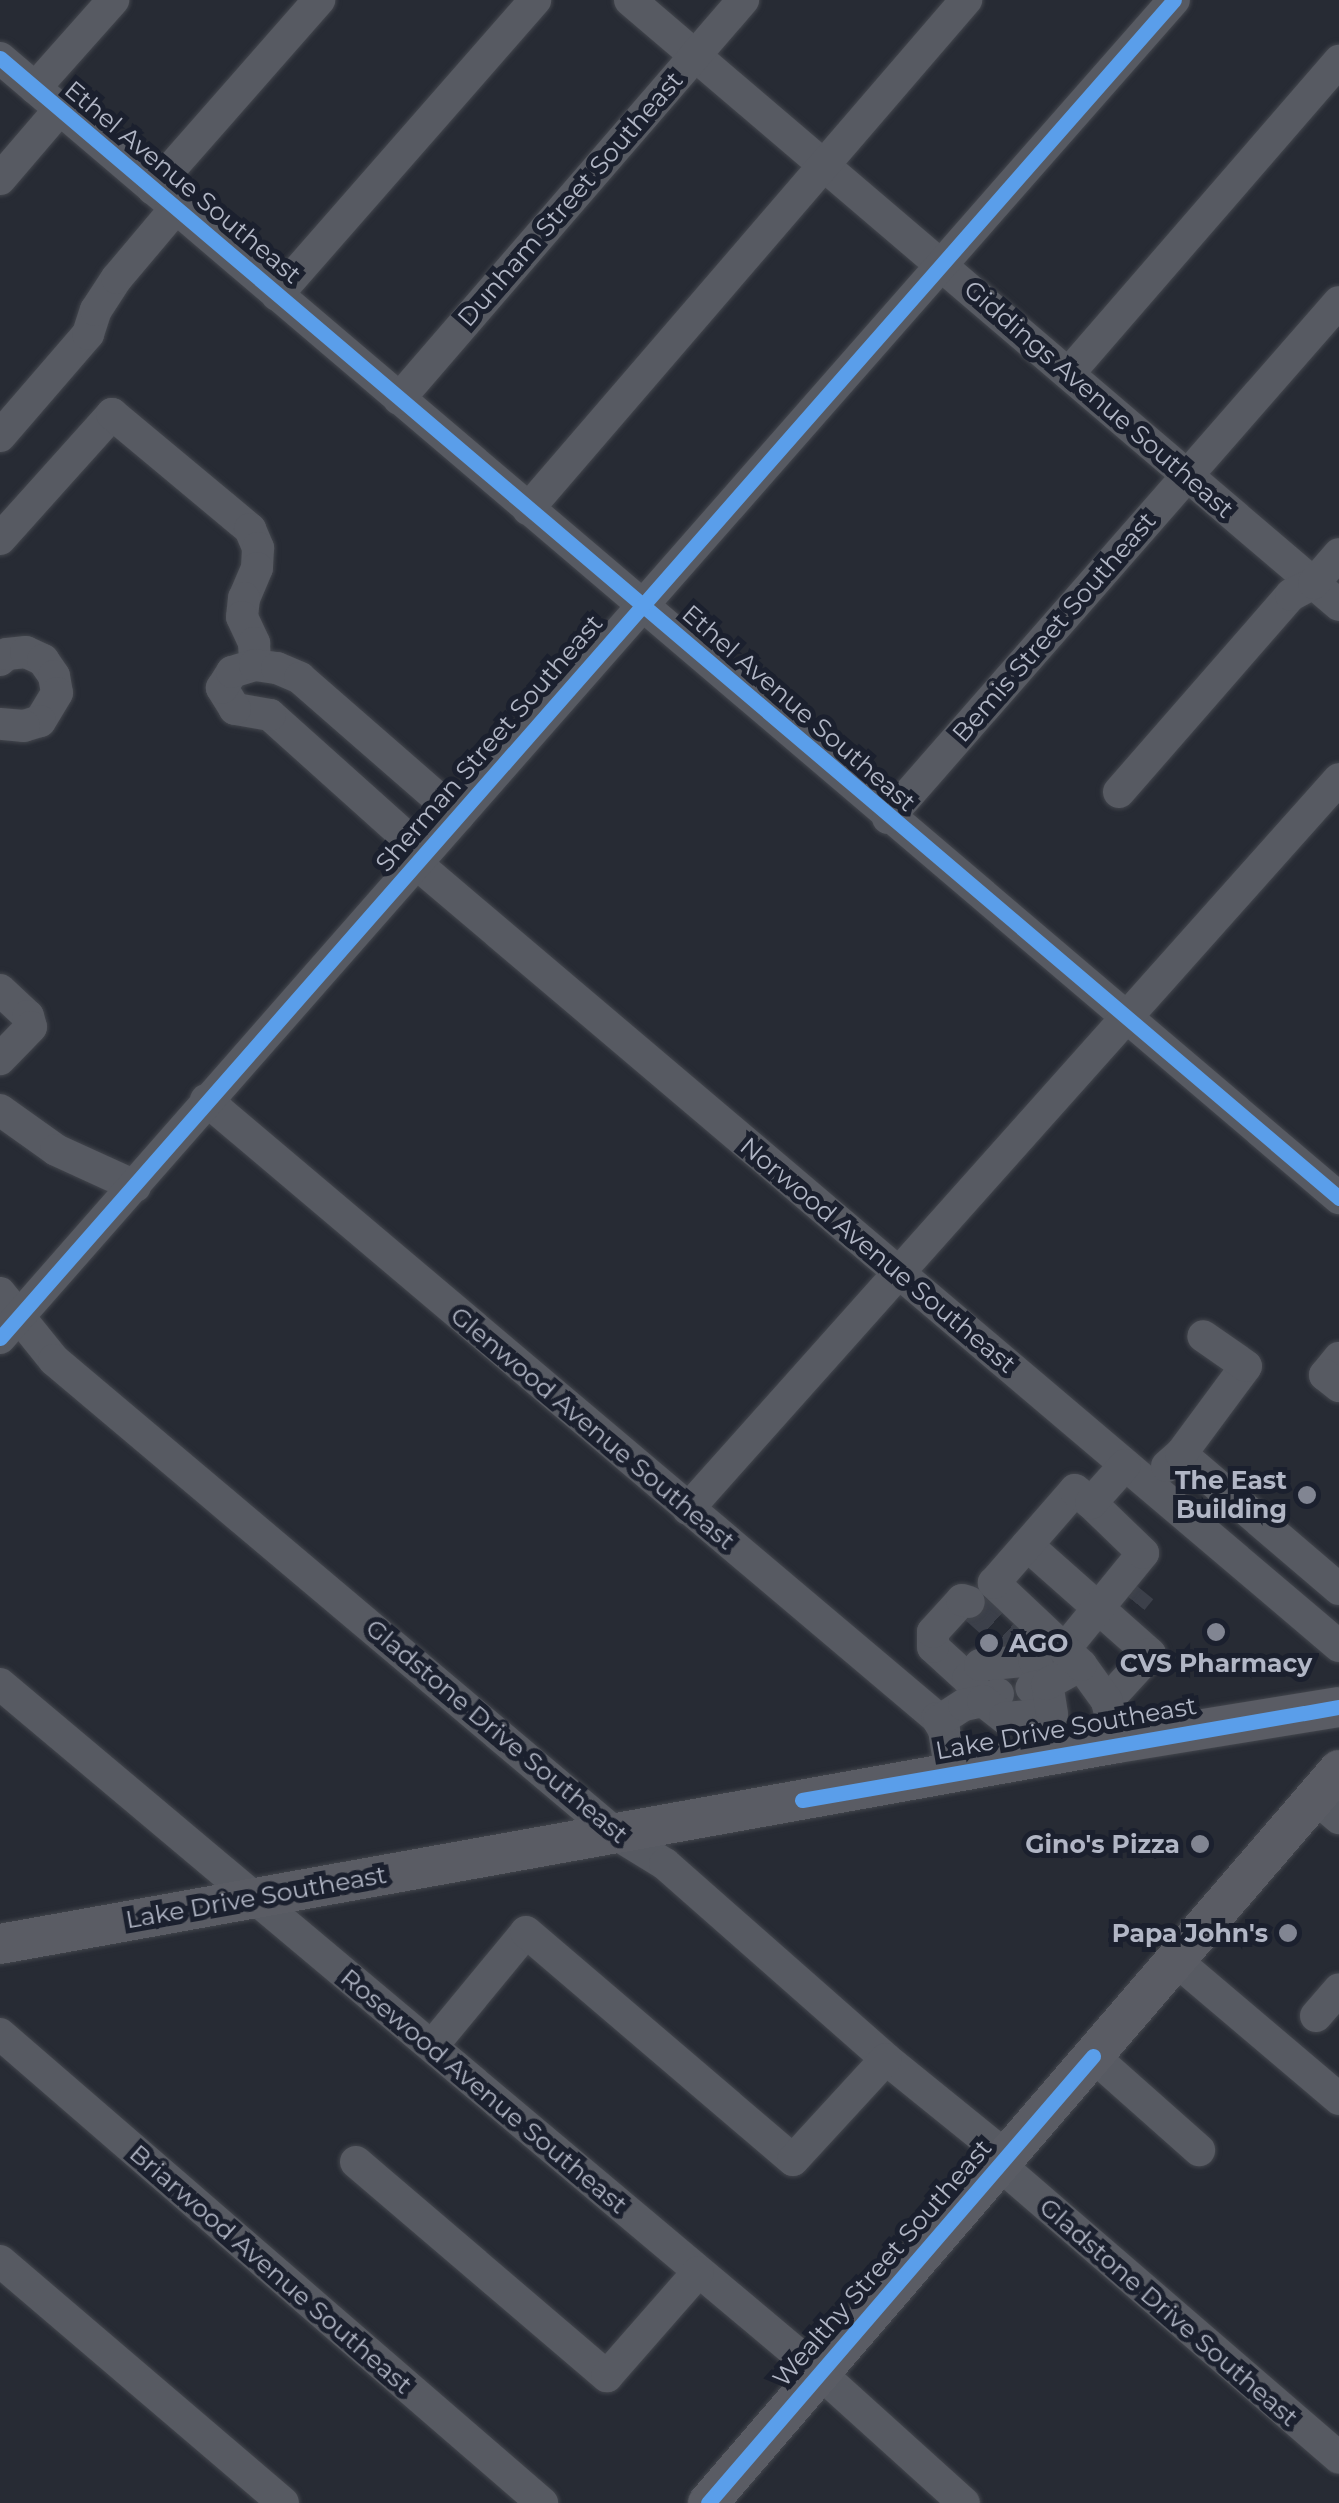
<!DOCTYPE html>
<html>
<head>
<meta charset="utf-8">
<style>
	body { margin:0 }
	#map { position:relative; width:1339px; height:2503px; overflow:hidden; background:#272b34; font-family:Montserrat,sans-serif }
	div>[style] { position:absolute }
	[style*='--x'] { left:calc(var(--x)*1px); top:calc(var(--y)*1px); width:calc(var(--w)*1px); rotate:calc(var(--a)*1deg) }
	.minor-tunnel>* { height:32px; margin-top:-16px; transform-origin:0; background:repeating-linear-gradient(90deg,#3c404a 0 32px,transparent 0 48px) }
	.roads { filter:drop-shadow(0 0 2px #43464d) drop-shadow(0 0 2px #43464d) }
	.minor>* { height:32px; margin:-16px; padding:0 16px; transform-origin:16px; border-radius:16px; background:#575a62 }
	.major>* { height:40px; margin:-20px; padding:0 20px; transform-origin:20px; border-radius:20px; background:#5a5c64 }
	.cycleway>* { height:15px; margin:-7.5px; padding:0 7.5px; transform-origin:7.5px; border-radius:7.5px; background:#5a9eea }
	.dots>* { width:28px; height:28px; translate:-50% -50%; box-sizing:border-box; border:5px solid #1b202e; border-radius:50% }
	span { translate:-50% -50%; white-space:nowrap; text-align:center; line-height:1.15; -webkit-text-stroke:10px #1b202e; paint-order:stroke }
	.street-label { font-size:25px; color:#b1b6c5 }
	.poi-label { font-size:25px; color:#b1b6c5; font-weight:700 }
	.right { translate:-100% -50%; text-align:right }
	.left { translate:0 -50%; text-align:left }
</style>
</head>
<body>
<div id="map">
	<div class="minor-tunnel">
		<i style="--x:1132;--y:1600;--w:14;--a:-51"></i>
		<i style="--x:969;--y:1602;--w:59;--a:41.6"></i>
	</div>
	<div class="roads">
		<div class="minor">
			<i style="--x:630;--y:0;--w:932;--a:40.47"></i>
			<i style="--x:0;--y:58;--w:1759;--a:40.41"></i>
			<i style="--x:35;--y:88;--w:118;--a:-48.4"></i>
			<i style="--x:0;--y:179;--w:92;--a:-49.4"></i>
			<i style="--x:153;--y:189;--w:252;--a:-48.7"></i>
			<i style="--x:277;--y:295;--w:392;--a:-48.8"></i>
			<i style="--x:1069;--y:373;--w:413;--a:-49.1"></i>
			<i style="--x:399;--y:399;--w:527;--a:-49.23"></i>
			<i style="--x:0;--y:436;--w:135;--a:-49.2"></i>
			<i style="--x:88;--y:334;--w:25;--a:-72"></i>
			<i style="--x:96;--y:310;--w:38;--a:-57"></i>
			<i style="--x:117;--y:278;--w:92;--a:-49.9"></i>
			<i style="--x:528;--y:509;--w:672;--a:-49.29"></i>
			<i style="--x:0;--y:539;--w:168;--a:-48.1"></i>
			<i style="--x:112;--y:414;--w:180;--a:39.8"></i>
			<i style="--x:250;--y:529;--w:21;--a:67"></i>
			<i style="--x:258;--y:548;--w:20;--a:93"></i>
			<i style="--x:257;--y:568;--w:33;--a:113"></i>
			<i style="--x:244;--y:598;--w:19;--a:96"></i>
			<i style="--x:242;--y:617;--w:29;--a:65"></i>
			<i style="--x:254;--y:643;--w:22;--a:87"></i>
			<i style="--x:0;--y:660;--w:9;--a:-41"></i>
			<i style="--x:7;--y:654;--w:19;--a:-6"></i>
			<i style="--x:26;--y:652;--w:19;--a:25"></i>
			<i style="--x:43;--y:660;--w:19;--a:55"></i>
			<i style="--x:54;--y:676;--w:17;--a:80"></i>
			<i style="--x:57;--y:693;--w:33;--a:121"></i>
			<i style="--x:40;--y:721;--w:17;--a:163"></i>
			<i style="--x:24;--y:726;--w:24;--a:-175"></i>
			<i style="--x:1119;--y:792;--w:262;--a:-48.9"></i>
			<i style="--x:1291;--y:595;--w:26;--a:-28"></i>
			<i style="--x:1314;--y:583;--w:38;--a:-49"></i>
			<i style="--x:888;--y:818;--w:685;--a:-48.85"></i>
			<i style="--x:425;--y:854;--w:208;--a:-138.1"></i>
			<i style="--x:270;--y:715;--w:36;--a:-170"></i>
			<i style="--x:235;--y:709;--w:25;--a:-122"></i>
			<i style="--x:222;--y:688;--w:19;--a:-58"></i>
			<i style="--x:232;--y:672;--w:24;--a:-17"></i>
			<i style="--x:255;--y:665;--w:22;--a:8"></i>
			<i style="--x:277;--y:668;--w:25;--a:23"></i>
			<i style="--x:300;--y:678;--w:210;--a:41.1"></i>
			<i style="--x:417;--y:864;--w:1209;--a:40.3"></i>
			<i style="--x:0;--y:990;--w:38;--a:43"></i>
			<i style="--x:28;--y:1016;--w:11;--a:75"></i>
			<i style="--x:31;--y:1027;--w:45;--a:134.1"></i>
			<i style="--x:206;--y:1100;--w:957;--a:40.21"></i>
			<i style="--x:937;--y:1718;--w:14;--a:60"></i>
			<i style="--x:944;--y:1730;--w:45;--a:81"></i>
			<i style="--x:0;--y:1110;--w:69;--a:35.5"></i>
			<i style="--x:56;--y:1150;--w:87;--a:24.5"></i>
			<i style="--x:0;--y:1293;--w:86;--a:51.1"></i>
			<i style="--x:54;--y:1360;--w:735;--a:40.14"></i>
			<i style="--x:616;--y:1834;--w:57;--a:31.5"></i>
			<i style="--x:665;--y:1864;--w:295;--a:41.4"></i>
			<i style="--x:886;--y:2059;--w:156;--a:39"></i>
			<i style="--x:0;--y:1338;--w:1780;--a:-48.74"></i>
			<i style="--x:1339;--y:1358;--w:22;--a:129"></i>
			<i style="--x:1325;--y:1375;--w:18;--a:38"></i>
			<i style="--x:1181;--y:1454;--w:208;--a:40.5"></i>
			<i style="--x:1167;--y:1466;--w:18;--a:-41"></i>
			<i style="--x:1181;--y:1454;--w:109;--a:-53.5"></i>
			<i style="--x:1246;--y:1366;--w:52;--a:-145.1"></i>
			<i style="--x:688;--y:1509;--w:978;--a:-48.27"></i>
			<i style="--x:1027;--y:1545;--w:164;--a:41.5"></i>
			<i style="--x:1150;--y:1654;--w:64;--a:132.5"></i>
			<i style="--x:1064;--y:1650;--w:125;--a:-50.8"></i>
			<i style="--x:1143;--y:1553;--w:72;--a:-136.1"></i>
			<i style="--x:968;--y:1679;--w:47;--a:-137.6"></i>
			<i style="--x:933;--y:1647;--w:15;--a:-90"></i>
			<i style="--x:933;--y:1632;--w:43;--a:-47.8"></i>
			<i style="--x:962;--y:1600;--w:7;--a:16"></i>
			<i style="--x:0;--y:1684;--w:1071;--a:40.04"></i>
			<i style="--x:820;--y:2373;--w:194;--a:42.1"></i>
			<i style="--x:998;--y:1694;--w:17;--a:155"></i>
			<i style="--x:983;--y:1701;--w:27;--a:-124"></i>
			<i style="--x:968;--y:1679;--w:18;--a:-49"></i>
			<i style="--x:980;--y:1665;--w:54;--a:-5.3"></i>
			<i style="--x:1034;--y:1660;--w:27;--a:62"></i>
			<i style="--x:1047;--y:1684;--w:16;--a:166"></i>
			<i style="--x:939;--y:1721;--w:30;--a:-33"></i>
			<i style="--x:964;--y:1705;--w:19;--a:-12"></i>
			<i style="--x:983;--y:1701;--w:28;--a:38"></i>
			<i style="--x:1005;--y:1718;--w:47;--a:-4.9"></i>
			<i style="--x:1052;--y:1714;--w:30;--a:-99"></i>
			<i style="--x:1047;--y:1684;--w:39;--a:-29"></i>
			<i style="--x:1117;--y:1743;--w:43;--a:-103.4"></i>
			<i style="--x:1107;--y:1701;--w:44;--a:-125.8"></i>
			<i style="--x:1081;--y:1665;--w:120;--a:-136.7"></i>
			<i style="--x:994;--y:1583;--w:123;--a:-48.9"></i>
			<i style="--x:1075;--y:1490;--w:21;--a:39"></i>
			<i style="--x:1091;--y:1503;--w:51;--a:-48.2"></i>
			<i style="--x:1314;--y:1797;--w:33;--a:40"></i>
			<i style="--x:1173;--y:1958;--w:218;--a:40.3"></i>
			<i style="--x:1316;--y:2016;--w:35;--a:-49"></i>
			<i style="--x:0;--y:2034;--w:717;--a:40.87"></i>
			<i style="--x:433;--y:2045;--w:146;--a:-50.5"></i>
			<i style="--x:526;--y:1932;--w:351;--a:40.5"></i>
			<i style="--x:793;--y:2160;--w:137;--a:-47.4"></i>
			<i style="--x:1093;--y:2056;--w:142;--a:41.6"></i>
			<i style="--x:356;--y:2162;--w:330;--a:40.5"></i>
			<i style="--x:607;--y:2376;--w:138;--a:-48.8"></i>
			<i style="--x:1000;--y:2165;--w:448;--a:40.8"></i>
			<i style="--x:0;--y:2261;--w:372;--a:40.5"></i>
		</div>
		<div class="major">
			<i style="--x:0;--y:1944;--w:1135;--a:-10.2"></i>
			<i style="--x:1117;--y:1743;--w:225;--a:-9.2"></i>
			<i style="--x:708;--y:2503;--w:967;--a:-49.28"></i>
		</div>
	</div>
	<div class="cycleway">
		<i style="--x:0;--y:58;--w:1759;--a:40.41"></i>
		<i style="--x:0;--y:1338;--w:1780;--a:-48.74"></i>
		<i style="--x:802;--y:1800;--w:545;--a:-9.83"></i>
		<i style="--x:708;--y:2503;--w:590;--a:-49.26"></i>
	</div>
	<div class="dots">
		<i style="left:1307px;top:1495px;background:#818592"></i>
		<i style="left:1216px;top:1632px;background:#818592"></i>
		<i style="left:989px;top:1643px;background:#818592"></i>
		<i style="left:1200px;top:1844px;background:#818592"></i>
		<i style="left:1288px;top:1933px;background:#818592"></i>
	</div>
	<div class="street-label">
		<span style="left:183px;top:182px;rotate:40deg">Ethel Avenue Southeast</span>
		<span style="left:570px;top:199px;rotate:-49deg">Dunham Street Southeast</span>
		<span style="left:1099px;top:399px;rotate:41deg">Giddings Avenue Southeast</span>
		<span style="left:1054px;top:627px;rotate:-49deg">Bemis Street Southeast</span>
		<span style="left:799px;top:708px;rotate:41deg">Ethel Avenue Southeast</span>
		<span style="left:489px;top:743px;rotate:-49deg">Sherman Street Southeast</span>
		<span style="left:878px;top:1255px;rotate:40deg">Norwood Avenue Southeast</span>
		<span style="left:593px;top:1428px;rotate:40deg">Glenwood Avenue Southeast</span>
		<span style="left:1066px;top:1728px;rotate:-10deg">Lake Drive Southeast</span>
		<span style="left:497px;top:1731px;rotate:40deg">Gladstone Drive Southeast</span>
		<span style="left:256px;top:1897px;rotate:-10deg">Lake Drive Southeast</span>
		<span style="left:484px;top:2091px;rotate:40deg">Rosewood Avenue Southeast</span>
		<span style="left:882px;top:2263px;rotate:-49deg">Wealthy Street Southeast</span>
		<span style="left:271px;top:2269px;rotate:41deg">Briarwood Avenue Southeast</span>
		<span style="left:1169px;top:2312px;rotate:41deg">Gladstone Drive Southeast</span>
	</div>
	<div class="poi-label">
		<span class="right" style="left:1287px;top:1495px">The East<br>Building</span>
		<span class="left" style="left:1009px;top:1643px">AGO</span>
		<span style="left:1216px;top:1663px">CVS Pharmacy</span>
		<span class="right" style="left:1180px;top:1844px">Gino's Pizza</span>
		<span class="right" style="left:1268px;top:1933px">Papa John's</span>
	</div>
</div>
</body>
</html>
